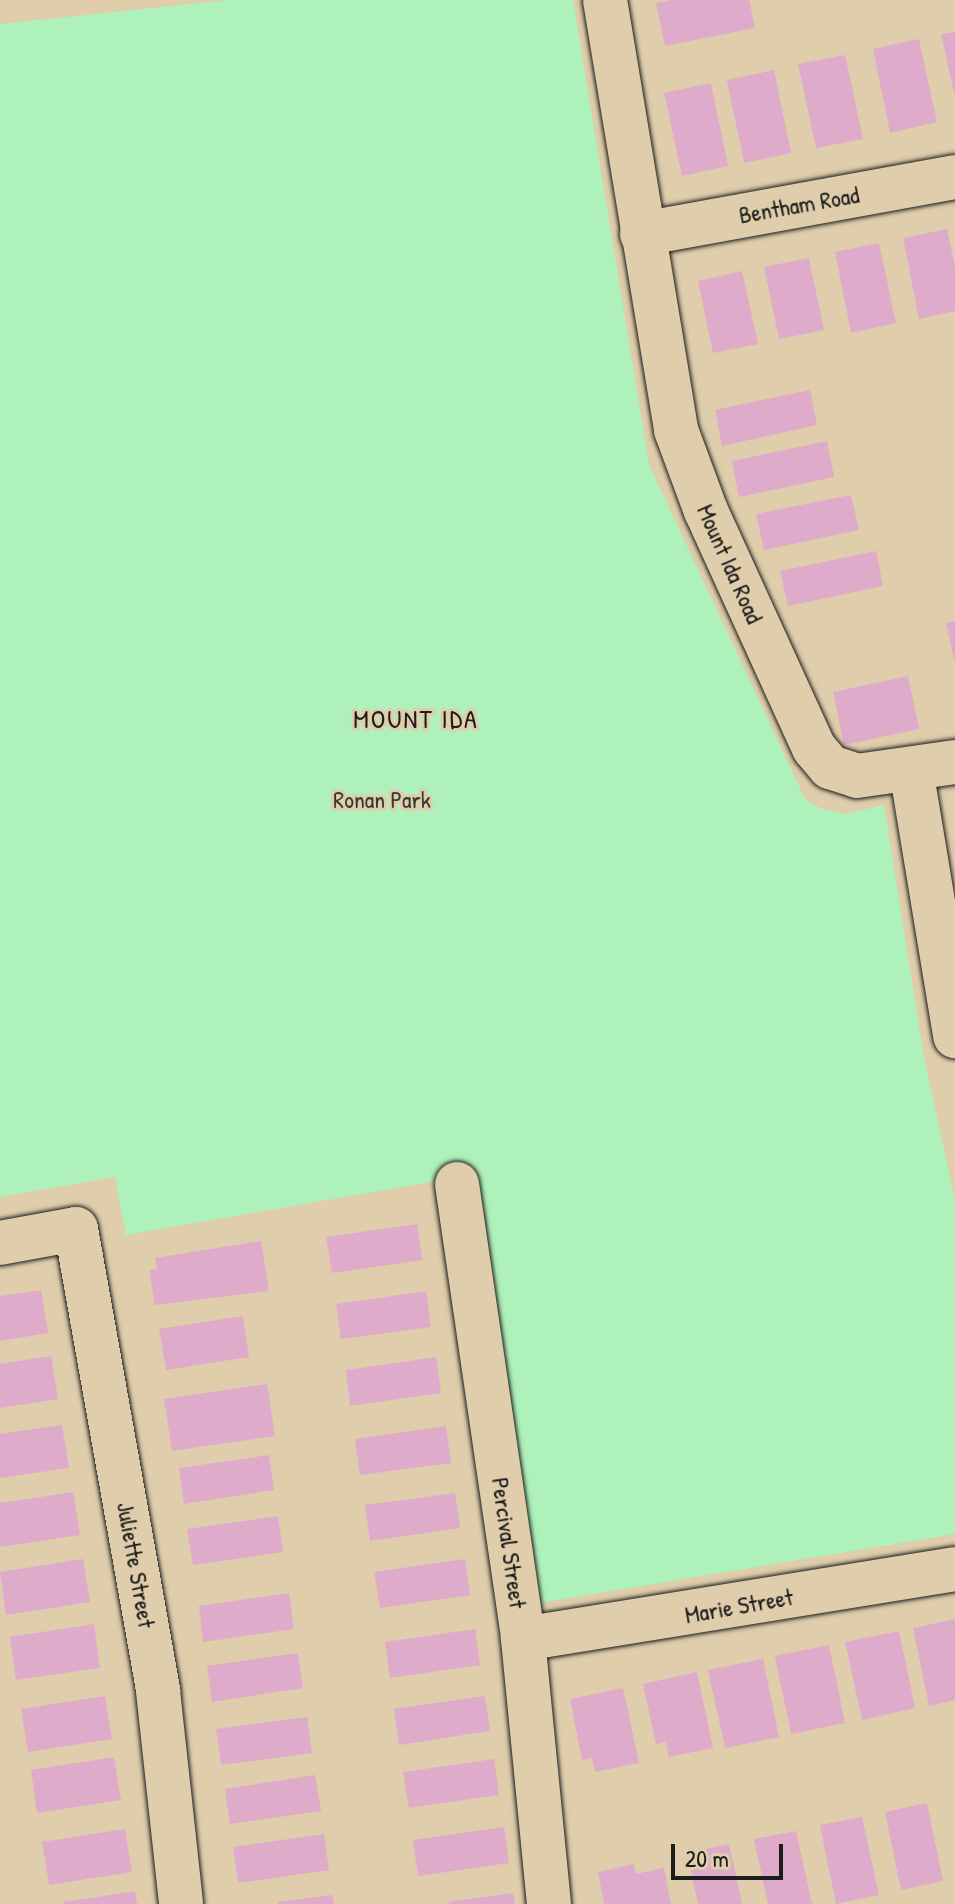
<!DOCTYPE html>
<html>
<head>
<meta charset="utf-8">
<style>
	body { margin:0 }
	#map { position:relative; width:955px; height:1904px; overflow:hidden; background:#dfcdab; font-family:"Patrick Hand",sans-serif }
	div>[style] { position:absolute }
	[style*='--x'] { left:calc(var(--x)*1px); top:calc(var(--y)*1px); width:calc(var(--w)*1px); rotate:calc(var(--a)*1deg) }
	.green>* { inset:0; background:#aff1ba }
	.building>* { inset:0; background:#deacca }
	.roads { filter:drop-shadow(0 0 2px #1c1c1c) drop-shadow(0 0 2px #1c1c1c) }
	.minor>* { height:44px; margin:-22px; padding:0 22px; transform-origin:22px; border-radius:22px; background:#dfcdab }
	span { translate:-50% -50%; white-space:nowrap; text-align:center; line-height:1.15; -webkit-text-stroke:6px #dfcdab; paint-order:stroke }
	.street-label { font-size:24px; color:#1c1c1c }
	.park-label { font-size:24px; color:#323c34 }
	.neighbourhood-label { font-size:26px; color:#1c1c1c; letter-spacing:2px }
	.scale { position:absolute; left:671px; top:1844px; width:112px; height:36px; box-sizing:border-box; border:4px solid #1c1c1c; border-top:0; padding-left:10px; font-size:24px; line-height:28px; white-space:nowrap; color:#1c1c1c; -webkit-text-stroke:6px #dfcdab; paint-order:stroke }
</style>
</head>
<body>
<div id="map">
	<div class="green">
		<i style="clip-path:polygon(228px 0,573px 0,649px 465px,805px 799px,822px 809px,846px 814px,884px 805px,924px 1057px,955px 1200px,955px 1534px,533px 1604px,471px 1175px,126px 1235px,115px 1177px,0 1197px,0 24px)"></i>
	</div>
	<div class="building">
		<i style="clip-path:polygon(672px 0,749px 0,755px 28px,665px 46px,656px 3px)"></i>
		<i style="clip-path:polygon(955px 32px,955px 93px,954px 93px,941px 34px)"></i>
		<i style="clip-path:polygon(919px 39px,937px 122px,890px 133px,873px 49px)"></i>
		<i style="clip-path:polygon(845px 55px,863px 139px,816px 148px,798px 64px)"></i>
		<i style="clip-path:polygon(774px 70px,791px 153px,744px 163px,727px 80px)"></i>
		<i style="clip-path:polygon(711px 83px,728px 166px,682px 176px,664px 93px)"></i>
		<i style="clip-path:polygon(947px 229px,955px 267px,955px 311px,919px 319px,903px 238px)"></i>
		<i style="clip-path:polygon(879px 243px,896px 323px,851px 333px,835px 252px)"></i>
		<i style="clip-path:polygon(809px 258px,824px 330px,779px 339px,764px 267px)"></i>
		<i style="clip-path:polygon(742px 271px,758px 344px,713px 353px,698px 281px)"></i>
		<i style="clip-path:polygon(810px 390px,817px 425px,722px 446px,715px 410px)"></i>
		<i style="clip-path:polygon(827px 441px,834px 477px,739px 497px,732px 461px)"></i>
		<i style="clip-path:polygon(851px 495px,859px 530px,764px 550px,756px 514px)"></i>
		<i style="clip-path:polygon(876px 551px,883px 586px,788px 606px,780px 571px)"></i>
		<i style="clip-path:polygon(955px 621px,955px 659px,954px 659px,946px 623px)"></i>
		<i style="clip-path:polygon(908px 676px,919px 729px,844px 745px,833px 692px)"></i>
		<i style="clip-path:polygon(417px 1224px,422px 1260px,332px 1273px,326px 1237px)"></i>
		<i style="clip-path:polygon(261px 1241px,269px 1291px,155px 1305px,149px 1270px,157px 1269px,155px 1258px)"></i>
		<i style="clip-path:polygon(41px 1290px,48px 1333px,0 1341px,0 1296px)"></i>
		<i style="clip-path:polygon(426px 1291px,431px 1327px,341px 1339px,336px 1304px)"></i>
		<i style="clip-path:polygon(243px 1316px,249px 1357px,166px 1370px,159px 1329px)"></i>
		<i style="clip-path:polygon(51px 1356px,58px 1399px,0 1408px,0 1364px)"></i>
		<i style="clip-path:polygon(436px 1357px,441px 1393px,350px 1406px,346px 1370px)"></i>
		<i style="clip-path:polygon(267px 1384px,275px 1436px,172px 1451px,164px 1399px)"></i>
		<i style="clip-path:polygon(62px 1425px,69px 1468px,0 1478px,0 1434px)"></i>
		<i style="clip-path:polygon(446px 1426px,451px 1463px,360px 1475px,355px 1439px)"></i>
		<i style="clip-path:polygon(269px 1455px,274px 1490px,184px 1504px,179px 1468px)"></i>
		<i style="clip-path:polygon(73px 1492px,80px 1535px,0 1547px,0 1503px)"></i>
		<i style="clip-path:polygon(455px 1493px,460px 1528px,370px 1541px,365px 1505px)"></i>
		<i style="clip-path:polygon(278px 1516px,283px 1552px,193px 1565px,187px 1529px)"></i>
		<i style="clip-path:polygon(83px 1559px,90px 1602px,6px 1615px,0 1572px)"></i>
		<i style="clip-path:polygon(465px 1559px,470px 1595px,380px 1608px,374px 1572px)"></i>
		<i style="clip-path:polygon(289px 1593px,294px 1629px,203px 1642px,199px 1606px)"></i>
		<i style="clip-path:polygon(955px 1619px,955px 1700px,929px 1706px,913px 1628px)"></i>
		<i style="clip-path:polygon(94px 1624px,100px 1668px,16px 1680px,10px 1637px)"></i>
		<i style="clip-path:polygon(475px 1629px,480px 1665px,390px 1678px,385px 1642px)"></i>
		<i style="clip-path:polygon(899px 1631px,915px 1708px,862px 1720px,845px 1642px)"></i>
		<i style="clip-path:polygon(829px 1645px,845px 1723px,791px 1734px,775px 1656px)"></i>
		<i style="clip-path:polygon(298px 1653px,303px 1688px,212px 1702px,207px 1666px)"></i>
		<i style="clip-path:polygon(763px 1659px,779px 1737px,725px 1748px,708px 1670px)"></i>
		<i style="clip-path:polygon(697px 1672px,713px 1748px,669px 1757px,666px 1742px,656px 1744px,643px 1684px)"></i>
		<i style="clip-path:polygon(623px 1688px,639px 1763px,595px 1772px,592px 1758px,582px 1760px,570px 1699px)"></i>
		<i style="clip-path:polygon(105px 1696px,112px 1739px,28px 1752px,21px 1709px)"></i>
		<i style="clip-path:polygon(485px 1696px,490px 1731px,399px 1745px,394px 1709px)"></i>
		<i style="clip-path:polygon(307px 1717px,312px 1753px,221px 1765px,216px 1729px)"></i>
		<i style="clip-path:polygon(114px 1757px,121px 1800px,37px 1813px,31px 1770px)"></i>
		<i style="clip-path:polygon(494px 1759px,499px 1795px,409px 1808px,403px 1772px)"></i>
		<i style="clip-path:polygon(315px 1775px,321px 1811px,230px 1824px,225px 1789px)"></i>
		<i style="clip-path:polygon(927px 1803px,943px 1881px,901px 1890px,885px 1812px)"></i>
		<i style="clip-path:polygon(862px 1817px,879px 1895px,836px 1904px,820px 1825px)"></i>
		<i style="clip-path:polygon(504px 1827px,509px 1863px,418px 1876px,413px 1840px)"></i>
		<i style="clip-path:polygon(125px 1829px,132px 1872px,49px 1885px,42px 1842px)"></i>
		<i style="clip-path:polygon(796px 1831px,812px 1904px,768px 1904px,754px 1839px)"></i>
		<i style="clip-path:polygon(324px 1834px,329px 1870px,238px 1883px,233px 1847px)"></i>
		<i style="clip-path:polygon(729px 1844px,742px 1904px,698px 1904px,687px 1853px)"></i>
		<i style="clip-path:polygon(634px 1864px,636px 1874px,664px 1868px,671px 1904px,604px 1904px,598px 1872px)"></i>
		<i style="clip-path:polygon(135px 1891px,137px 1904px,64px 1904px,64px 1902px)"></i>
		<i style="clip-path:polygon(513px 1893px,515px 1904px,449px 1904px,448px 1902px)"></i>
		<i style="clip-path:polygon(332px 1895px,334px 1904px,278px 1904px,278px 1902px)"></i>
	</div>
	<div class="roads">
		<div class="minor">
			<i style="--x:605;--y:0;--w:436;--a:80.6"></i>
			<i style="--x:676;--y:430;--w:86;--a:69.7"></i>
			<i style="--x:706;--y:511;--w:260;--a:65.5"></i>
			<i style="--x:814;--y:748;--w:25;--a:50"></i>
			<i style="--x:830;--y:767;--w:28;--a:18"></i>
			<i style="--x:857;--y:776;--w:99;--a:-8.1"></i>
			<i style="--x:642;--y:234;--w:318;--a:-10.3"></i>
			<i style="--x:911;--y:769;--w:271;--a:80.6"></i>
			<i style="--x:457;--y:1184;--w:460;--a:81.7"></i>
			<i style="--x:523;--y:1639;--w:266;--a:84.4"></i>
			<i style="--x:0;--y:1243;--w:77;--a:-10.4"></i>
			<i style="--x:76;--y:1229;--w:469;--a:79.9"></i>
			<i style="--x:158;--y:1691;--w:214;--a:83.8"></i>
			<i style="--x:523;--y:1639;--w:438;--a:-9.2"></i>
		</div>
	</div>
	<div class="street-label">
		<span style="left:799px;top:205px;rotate:-10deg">Bentham Road</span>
		<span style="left:730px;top:564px;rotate:66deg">Mount Ida Road</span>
		<span style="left:509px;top:1543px;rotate:82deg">Percival Street</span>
		<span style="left:136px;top:1565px;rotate:80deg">Juliette Street</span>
		<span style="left:739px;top:1606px;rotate:-10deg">Marie Street</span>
	</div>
	<div class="park-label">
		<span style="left:382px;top:800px">Ronan Park</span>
	</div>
	<div class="neighbourhood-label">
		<span style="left:416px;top:719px">MOUNT IDA</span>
	</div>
	<div class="scale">20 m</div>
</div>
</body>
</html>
